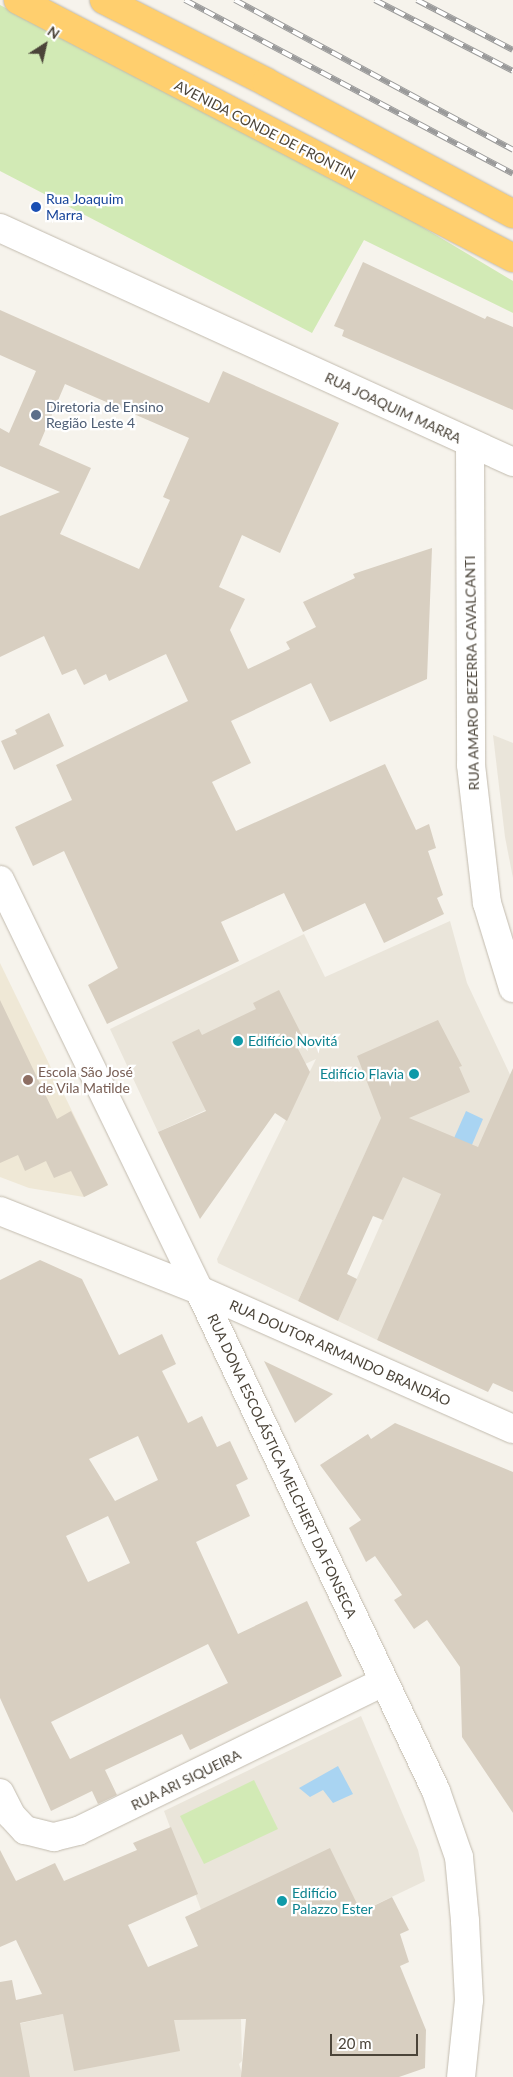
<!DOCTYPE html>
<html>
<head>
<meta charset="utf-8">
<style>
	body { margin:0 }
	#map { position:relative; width:513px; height:2077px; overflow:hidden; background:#f6f3ec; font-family:Lato,sans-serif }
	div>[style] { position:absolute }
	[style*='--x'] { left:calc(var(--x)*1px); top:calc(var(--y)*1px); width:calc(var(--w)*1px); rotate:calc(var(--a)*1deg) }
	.residential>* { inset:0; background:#eae5da }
	.education>* { inset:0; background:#efe8d6 }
	.green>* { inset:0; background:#d2eab5 }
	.water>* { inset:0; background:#a9d4f2 }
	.building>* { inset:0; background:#d8cfc1 }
	.roads { filter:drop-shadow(0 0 1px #c2bbae) drop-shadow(0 0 1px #c2bbae) }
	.minor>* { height:28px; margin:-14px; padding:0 14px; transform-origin:14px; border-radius:14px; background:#fff }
	.highway>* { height:28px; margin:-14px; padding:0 14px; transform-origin:14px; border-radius:14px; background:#ffcf6e }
	.rail>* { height:5.5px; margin-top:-2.75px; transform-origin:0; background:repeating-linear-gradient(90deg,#fff 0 11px,#9a9a9a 0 22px); box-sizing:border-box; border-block:1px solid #9a9a9a }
	.dots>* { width:14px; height:14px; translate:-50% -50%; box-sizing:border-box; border:2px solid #fff; border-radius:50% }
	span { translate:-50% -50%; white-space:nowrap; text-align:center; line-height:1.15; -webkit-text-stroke:4.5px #fff; paint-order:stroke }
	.street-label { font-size:14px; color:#4b4439 }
	.transit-label { font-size:14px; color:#164399 }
	.left { translate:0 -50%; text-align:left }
	.service-label { font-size:14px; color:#4e5e75 }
	.culture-label { font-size:14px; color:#0d838f }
	.right { translate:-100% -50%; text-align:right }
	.education-label { font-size:14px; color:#785e54 }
	.north { position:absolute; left:20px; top:20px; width:50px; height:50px; -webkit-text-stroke:4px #fff; paint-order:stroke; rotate:35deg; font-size:14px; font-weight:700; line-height:20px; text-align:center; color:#4b4439 }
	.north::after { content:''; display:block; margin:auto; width:18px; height:22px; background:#4b4439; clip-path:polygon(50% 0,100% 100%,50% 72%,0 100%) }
	.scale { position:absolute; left:330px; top:2034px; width:88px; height:22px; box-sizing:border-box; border:2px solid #4b4439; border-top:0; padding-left:6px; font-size:15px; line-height:18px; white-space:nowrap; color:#4b4439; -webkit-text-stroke:4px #fff; paint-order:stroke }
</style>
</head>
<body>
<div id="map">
	<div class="residential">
		<i style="clip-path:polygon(493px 735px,513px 743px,513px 878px,505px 837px)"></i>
		<i style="clip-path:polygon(450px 921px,467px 983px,513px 1081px,377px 1340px,338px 1321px,409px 1160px,370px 1143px,298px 1301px,218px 1263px,217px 1259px,316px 1059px,158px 1132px,110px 1029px,304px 934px,325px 977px)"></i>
		<i style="clip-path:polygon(361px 1716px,418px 1850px,425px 1881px,226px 1976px,164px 1811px)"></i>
		<i style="clip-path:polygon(76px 2011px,241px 2019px,242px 2061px,239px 2064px,243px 2077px,0 2077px,0 2028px)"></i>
	</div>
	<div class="education">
		<i style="clip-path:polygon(0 963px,108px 1185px,84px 1197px,29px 1188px,0 1177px)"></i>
	</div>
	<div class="green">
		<i style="clip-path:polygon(0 5px,389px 207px,513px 281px,513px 313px,364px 240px,312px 333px,0 171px)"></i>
		<i style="clip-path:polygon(254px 1780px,278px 1829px,204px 1864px,180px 1816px)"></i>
	</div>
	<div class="water">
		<i style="clip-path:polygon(466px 1111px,483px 1119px,465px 1161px,447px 1154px)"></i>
		<i style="clip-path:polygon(338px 1766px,353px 1794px,333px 1803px,323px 1790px,310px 1797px,299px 1788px)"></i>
	</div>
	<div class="building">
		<i style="clip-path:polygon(363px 262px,485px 319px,487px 316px,513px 327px,513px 410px,342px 336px,344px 330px,334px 326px)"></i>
		<i style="clip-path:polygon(evenodd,0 310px,209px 403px,223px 371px,339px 423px,280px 553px,242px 535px,219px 587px,245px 599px,230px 630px,248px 669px,290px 649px,286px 642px,316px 627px,303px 602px,355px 578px,353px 574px,432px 548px,427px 679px,330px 722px,311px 683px,231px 721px,251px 763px,212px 782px,236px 831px,385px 764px,416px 830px,429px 824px,436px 848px,428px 851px,443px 895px,437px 898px,444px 914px,384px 943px,365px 903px,303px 932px,284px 893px,221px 922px,239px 961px,107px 1024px,88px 985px,118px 968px,64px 851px,33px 866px,15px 827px,72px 800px,56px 765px,188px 701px,166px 654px,109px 681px,106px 674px,84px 685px,76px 669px,62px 675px,44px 636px,0 657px,0 516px,60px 492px,0 466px,0 428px,9px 433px,36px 371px,0 355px,0 310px,65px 384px,189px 438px,163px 497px,170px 500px,139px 569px,60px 534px,91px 468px,39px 445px,65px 384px)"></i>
		<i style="clip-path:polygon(49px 713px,64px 746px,14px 770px,1px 741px,17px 734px,15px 730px)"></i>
		<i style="clip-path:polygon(279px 990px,305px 1041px,296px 1045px,310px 1072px,287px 1121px,275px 1113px,200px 1219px,158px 1132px,206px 1111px,172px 1042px,199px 1029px,202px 1035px,256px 1009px,253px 1003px)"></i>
		<i style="clip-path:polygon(0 1000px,57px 1119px,71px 1111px,108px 1185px,84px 1197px,71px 1171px,54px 1178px,46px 1161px,25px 1171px,18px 1155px,0 1163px)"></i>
		<i style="clip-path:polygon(438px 1020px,462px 1066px,459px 1067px,470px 1092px,409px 1118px,478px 1147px,513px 1068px,513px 1392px,493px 1383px,488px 1392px,377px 1340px,441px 1194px,403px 1177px,383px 1220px,373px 1216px,347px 1274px,357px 1279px,338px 1321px,298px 1301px,381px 1118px,357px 1056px)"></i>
		<i style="clip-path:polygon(evenodd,40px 1260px,82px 1279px,119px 1355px,162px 1334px,176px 1364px,162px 1371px,188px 1423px,202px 1416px,217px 1447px,230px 1441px,248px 1479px,236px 1485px,250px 1516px,196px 1542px,238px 1634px,307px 1601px,342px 1676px,190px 1750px,182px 1734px,105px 1770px,117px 1795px,98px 1804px,92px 1791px,51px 1811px,0 1698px,0 1280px,40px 1260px,138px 1436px,158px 1480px,115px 1501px,89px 1459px,138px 1436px,40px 1260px,108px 1516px,130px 1563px,88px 1582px,66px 1536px,108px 1516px,40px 1260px,208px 1644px,228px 1683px,70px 1759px,51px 1722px,208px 1644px)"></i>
		<i style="clip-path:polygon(264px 1361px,333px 1394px,295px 1423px)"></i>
		<i style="clip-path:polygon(395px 1423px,513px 1472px,513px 1813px,462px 1737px,460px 1667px,427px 1620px,414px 1629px,394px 1600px,402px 1595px,375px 1556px,366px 1562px,349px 1528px,361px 1520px,320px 1465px,368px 1434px,371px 1439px)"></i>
		<i style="clip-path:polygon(171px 1827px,198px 1894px,128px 1925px,148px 1967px,198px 1946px,185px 1917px,330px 1848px,361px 1912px,392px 1897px,409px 1930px,400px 1934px,409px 1962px,400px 1966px,426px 2030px,425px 2068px,399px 2077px,241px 2077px,246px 2019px,174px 2020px,180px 2051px,74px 2071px,63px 2014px,20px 2023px,30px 2077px,0 2077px,0 1982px,12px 1980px,16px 2000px,42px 1994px,16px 1940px,0 1947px,0 1850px,16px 1881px,55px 1863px,64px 1881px,137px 1850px,133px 1843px)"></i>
	</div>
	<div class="roads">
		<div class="minor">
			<i style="--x:0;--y:228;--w:564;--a:24.52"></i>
			<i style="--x:470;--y:444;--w:321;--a:89.8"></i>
			<i style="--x:471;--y:765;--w:139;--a:83.4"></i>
			<i style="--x:487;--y:903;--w:89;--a:73"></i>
			<i style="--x:0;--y:880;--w:456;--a:64.1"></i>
			<i style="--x:199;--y:1290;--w:554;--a:64.68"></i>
			<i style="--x:436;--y:1791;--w:70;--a:70.8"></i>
			<i style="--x:459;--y:1857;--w:64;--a:84.6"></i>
			<i style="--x:465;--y:1921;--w:79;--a:87.1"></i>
			<i style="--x:469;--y:2000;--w:77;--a:95.9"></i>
			<i style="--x:0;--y:1211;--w:214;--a:21.7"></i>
			<i style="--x:199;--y:1290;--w:343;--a:23.9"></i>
			<i style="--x:0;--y:1793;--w:25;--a:63"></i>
			<i style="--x:11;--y:1815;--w:21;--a:47"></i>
			<i style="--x:25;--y:1830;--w:30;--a:14"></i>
			<i style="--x:54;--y:1837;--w:25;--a:-14"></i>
			<i style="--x:78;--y:1831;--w:340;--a:-26"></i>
		</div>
		<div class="highway">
			<i style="--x:18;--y:0;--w:558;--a:27.53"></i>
			<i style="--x:104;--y:0;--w:182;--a:26.8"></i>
			<i style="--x:266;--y:82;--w:280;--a:28.1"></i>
		</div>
	</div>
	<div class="rail">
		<i style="--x:185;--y:0;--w:371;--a:27.9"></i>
		<i style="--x:235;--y:0;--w:316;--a:28.3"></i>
		<i style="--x:375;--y:0;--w:155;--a:27.2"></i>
		<i style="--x:417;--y:0;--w:108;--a:27.5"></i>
	</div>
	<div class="dots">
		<i style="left:36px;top:207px;background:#1a4fb4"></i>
		<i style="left:36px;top:415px;background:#5c6f8a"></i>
		<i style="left:238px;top:1041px;background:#0f9aa8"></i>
		<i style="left:414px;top:1074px;background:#0f9aa8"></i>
		<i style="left:28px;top:1080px;background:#8d6e63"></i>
		<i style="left:282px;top:1901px;background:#0f9aa8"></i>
	</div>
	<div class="street-label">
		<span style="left:265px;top:130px;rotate:27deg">AVENIDA CONDE DE FRONTIN</span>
		<span style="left:393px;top:408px;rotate:25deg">RUA JOAQUIM MARRA</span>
		<span style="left:472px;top:673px;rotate:-91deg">RUA AMARO BEZERRA CAVALCANTI</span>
		<span style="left:340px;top:1353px;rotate:24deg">RUA DOUTOR ARMANDO BRANDÃO</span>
		<span style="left:282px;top:1466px;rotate:65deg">RUA DONA ESCOLÁSTICA MELCHERT DA FONSECA</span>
		<span style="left:186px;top:1780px;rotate:-26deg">RUA ARI SIQUEIRA</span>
	</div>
	<div class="transit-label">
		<span class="left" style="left:46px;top:207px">Rua Joaquim<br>Marra</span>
	</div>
	<div class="service-label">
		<span class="left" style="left:46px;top:415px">Diretoria de Ensino<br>Região Leste 4</span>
	</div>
	<div class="culture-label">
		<span class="left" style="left:248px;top:1041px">Edifício Novitá</span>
		<span class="right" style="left:404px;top:1074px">Edifício Flavia</span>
		<span class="left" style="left:292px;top:1901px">Edifício<br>Palazzo Ester</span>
	</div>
	<div class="education-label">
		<span class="left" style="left:38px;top:1080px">Escola São José<br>de Vila Matilde</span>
	</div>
	<div class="north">N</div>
	<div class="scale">20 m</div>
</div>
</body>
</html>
